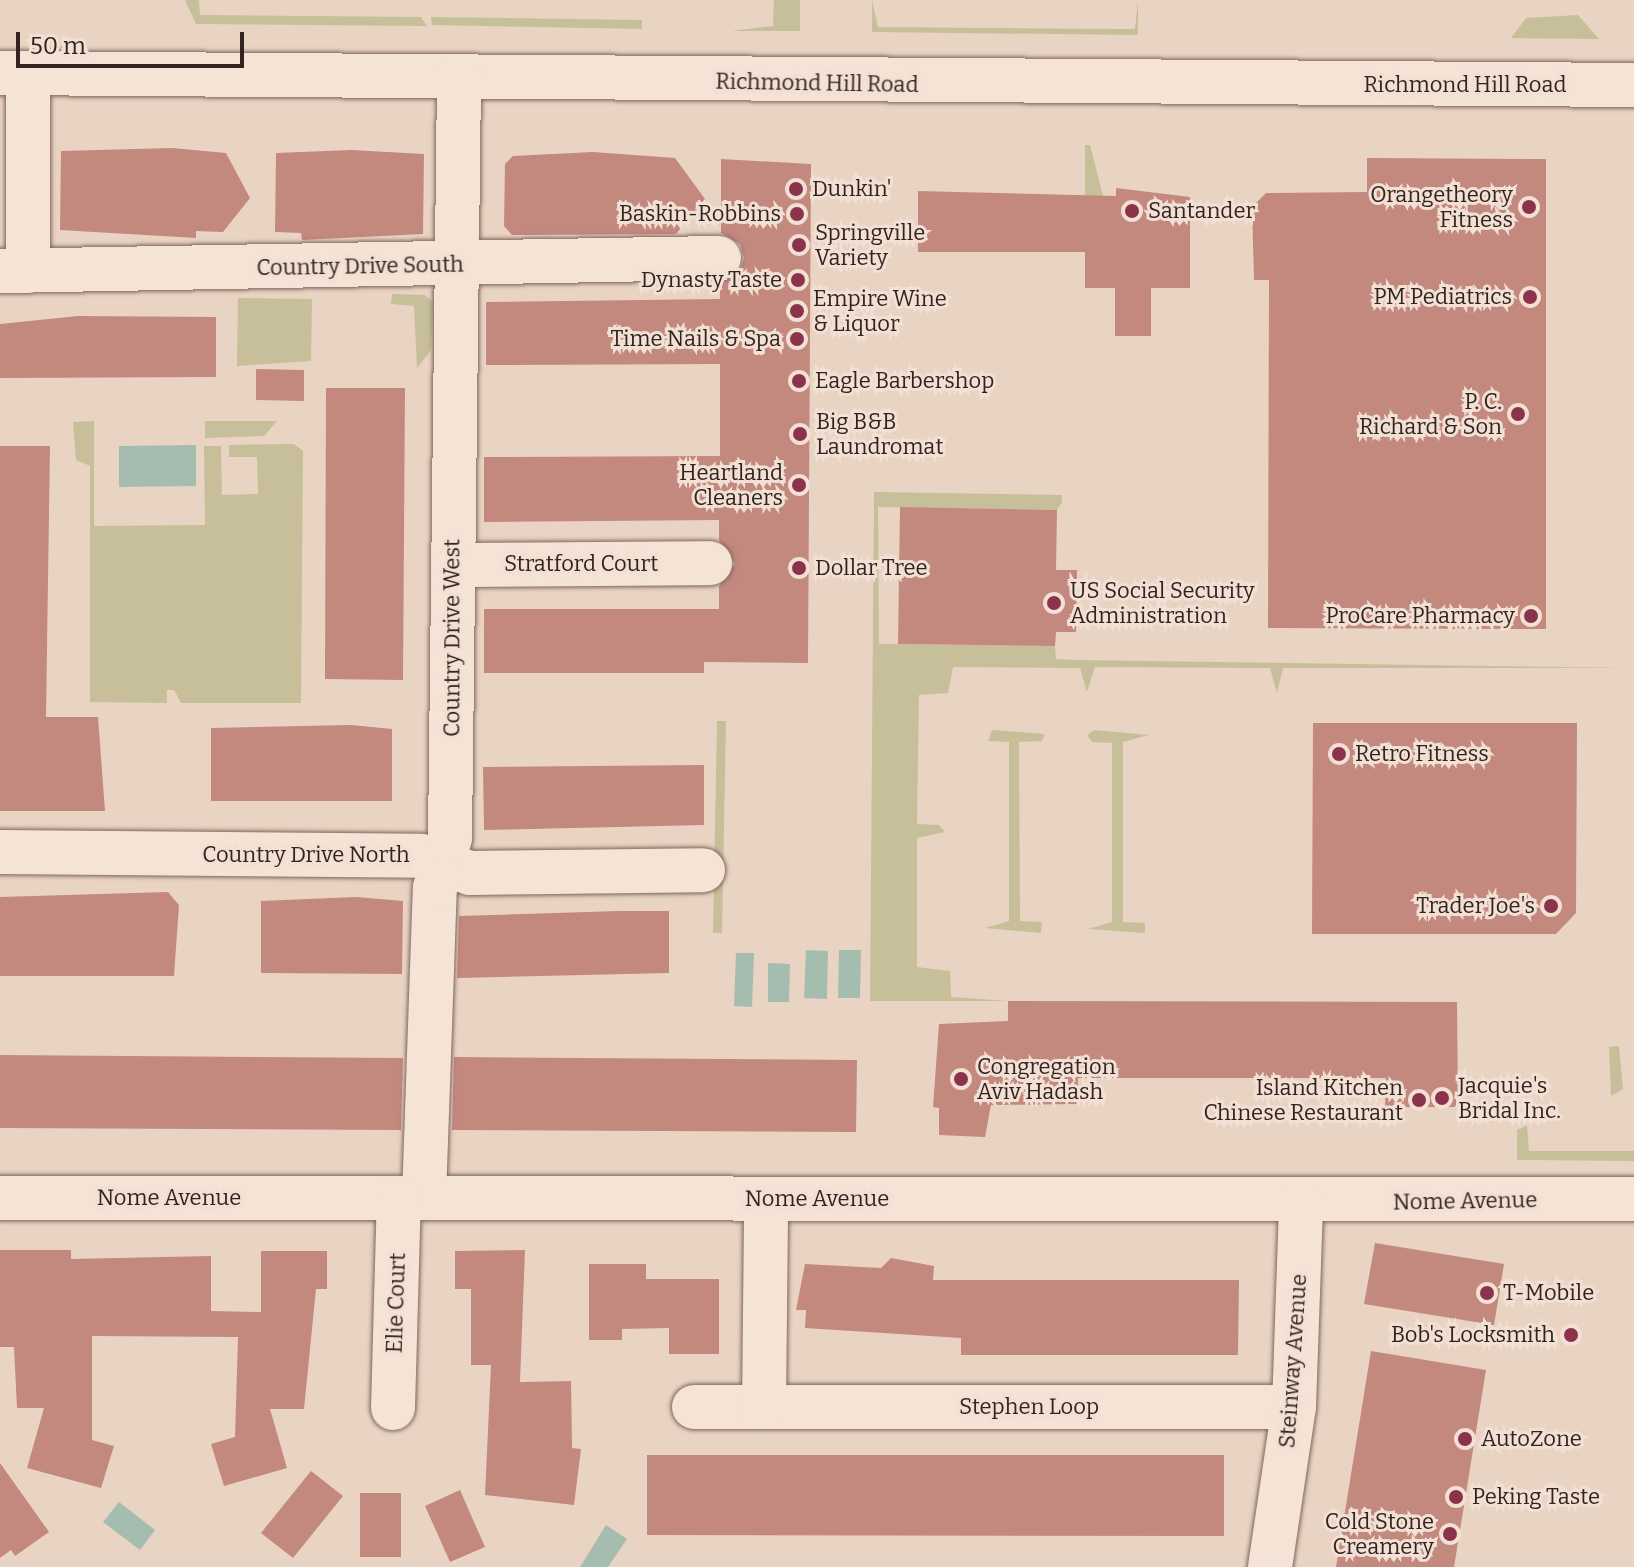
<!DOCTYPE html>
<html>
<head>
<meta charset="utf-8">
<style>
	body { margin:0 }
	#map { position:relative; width:1634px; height:1567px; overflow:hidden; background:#e9d4c4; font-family:Bitter,serif }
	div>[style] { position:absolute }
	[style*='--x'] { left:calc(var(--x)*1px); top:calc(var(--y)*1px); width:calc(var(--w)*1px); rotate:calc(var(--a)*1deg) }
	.green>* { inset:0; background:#c6bf99 }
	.water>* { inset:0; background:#a5bdaf }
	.building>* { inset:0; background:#c3887e }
	.roads { filter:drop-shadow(0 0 2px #82665c) drop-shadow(0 0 2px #82665c) }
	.minor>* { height:44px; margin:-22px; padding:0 22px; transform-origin:22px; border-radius:22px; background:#f5e3d6 }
	.dots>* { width:22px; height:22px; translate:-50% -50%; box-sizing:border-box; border:4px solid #f1e0d3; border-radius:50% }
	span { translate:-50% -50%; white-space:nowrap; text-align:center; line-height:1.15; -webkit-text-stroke:6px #f1e0d3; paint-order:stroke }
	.street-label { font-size:22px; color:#33231f }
	.poi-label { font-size:22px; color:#33231f }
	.left { translate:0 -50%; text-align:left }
	.right { translate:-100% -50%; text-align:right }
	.scale { position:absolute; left:16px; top:32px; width:228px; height:36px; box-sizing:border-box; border:4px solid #33231f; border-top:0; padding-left:10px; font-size:24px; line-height:28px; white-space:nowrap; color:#33231f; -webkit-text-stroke:6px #f1e0d3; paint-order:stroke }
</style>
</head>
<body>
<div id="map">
	<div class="green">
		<i style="clip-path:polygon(185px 0,199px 0,200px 15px,421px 17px,427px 26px,196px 24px)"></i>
		<i style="clip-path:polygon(774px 0,800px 0,800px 31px,731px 31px,773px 26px)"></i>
		<i style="clip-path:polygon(872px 0,878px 27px,1110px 29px,1135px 29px,1138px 0,1138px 35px,872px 32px)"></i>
		<i style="clip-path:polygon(1578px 15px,1599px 39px,1511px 38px,1526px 18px)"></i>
		<i style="clip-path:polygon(431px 17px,642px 20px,642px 29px,432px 25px)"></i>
		<i style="clip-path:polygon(1085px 145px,1090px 145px,1103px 196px,1085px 196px)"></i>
		<i style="clip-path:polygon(392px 294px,425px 295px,433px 302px,431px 350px,417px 368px,414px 306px,391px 304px)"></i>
		<i style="clip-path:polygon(238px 298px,312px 299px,311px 361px,237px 366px)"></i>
		<i style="clip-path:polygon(94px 421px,94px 526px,205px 525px,204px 446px,221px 446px,222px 495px,258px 494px,257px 457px,229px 457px,229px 445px,294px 444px,303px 451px,301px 703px,181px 703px,174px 690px,167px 690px,167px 703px,90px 702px,90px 466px,76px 460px,73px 422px)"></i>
		<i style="clip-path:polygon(205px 421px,277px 421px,264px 436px,205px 438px)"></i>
		<i style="clip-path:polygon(874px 492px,1062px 495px,1062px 502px,1057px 510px,878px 507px,879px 644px,1055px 646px,1056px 659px,1076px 660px,1634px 668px,1283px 668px,1277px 693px,1270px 668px,1095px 667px,1087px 692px,1080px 668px,953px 667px,948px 693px,919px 695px,917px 824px,939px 825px,945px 832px,917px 838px,917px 967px,950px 971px,951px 997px,1008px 1001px,870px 1001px)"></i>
		<i style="clip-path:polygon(717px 721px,726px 721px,722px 933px,713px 933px)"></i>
		<i style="clip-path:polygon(992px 730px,1045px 734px,1042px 741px,1019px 742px,1020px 921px,1042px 922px,1041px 933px,985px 928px,1009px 921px,1009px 742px,988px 741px)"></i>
		<i style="clip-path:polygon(1094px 730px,1149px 735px,1123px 742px,1123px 922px,1145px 923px,1145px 933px,1088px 929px,1112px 922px,1112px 743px,1092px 742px,1087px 735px)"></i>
		<i style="clip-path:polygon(1619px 1046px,1623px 1089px,1611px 1096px,1609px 1047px)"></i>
		<i style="clip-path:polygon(1527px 1125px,1529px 1151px,1634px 1151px,1634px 1161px,1517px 1160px,1517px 1130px)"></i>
	</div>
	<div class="water">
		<i style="clip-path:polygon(196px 445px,196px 486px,119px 487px,119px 446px)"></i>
		<i style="clip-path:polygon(806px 950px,828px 951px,827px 999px,804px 998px)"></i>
		<i style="clip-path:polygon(839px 950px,861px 950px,860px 998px,838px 998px)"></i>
		<i style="clip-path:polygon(736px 953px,754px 953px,752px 1007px,734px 1006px)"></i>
		<i style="clip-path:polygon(768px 963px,790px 964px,789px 1002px,768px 1002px)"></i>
		<i style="clip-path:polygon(119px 1502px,155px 1530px,140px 1550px,103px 1522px)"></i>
		<i style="clip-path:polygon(606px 1525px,627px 1539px,608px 1567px,580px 1567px)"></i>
	</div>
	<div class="building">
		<i style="clip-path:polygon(172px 148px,226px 153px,250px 198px,223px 232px,196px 231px,196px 238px,60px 230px,61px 151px)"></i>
		<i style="clip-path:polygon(351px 150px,424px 154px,423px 234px,302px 240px,301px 233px,275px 232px,276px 153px)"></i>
		<i style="clip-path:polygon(593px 152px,675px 158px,705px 199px,676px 234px,512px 235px,504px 226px,505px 164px,513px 156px)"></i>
		<i style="clip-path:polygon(1367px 158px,1546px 159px,1546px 629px,1268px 628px,1269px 280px,1254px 280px,1252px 207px,1266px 193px,1367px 192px)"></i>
		<i style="clip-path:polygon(721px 159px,811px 164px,808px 663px,704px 662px,704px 673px,484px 673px,484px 609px,719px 609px,719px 586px,735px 564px,719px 540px,719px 520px,484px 522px,484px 457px,720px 456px,720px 364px,486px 365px,486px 302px,720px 299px,720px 283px,740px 271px,744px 258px,740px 244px,721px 233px)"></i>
		<i style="clip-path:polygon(1116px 188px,1190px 197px,1190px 288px,1151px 288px,1151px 336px,1115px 336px,1115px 288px,1085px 288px,1085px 252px,918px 252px,918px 191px,1116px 196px)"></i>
		<i style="clip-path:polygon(78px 316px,216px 317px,216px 377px,0 378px,0 324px)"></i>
		<i style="clip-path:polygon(256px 369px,304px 370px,304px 401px,256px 400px)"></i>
		<i style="clip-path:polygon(326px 388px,405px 388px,403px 680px,325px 679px)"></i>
		<i style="clip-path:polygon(0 446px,50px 446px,46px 717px,98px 717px,105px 811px,0 811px)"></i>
		<i style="clip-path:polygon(900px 507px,1057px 510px,1056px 570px,1077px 570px,1076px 632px,1056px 632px,1055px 646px,898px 644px)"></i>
		<i style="clip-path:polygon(1313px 723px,1577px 723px,1576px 913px,1556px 934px,1312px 934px)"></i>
		<i style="clip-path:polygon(351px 725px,392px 729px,392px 801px,211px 801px,211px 728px)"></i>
		<i style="clip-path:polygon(704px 765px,704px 825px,484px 830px,483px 767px)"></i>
		<i style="clip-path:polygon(168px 892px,179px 905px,174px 976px,0 976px,0 897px)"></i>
		<i style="clip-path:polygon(356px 897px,403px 901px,402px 974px,261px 973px,261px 901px)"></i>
		<i style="clip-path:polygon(619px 911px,669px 911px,669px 973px,457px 978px,459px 916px)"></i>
		<i style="clip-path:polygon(1008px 1001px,1457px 1002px,1458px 1107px,1385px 1107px,1386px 1078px,1078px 1078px,1078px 1104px,991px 1105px,985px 1137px,939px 1135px,939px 1108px,933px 1107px,939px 1024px,1008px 1021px)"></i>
		<i style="clip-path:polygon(0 1055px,403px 1058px,401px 1130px,0 1128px)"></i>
		<i style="clip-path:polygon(454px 1057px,857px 1060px,856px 1132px,452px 1130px)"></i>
		<i style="clip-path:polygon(1375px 1243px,1504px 1264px,1494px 1325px,1364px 1304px)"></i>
		<i style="clip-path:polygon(0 1250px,71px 1250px,71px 1259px,211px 1256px,211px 1311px,261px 1312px,261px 1251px,327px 1251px,327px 1289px,316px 1289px,304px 1409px,270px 1409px,287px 1468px,224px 1486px,211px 1444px,235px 1437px,238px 1337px,92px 1336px,92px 1440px,114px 1446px,101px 1488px,27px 1468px,44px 1408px,17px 1408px,14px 1347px,0 1347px)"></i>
		<i style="clip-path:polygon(525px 1250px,520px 1382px,571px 1381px,572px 1448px,581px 1449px,574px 1505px,485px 1495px,491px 1365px,471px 1365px,471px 1289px,455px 1289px,455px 1251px)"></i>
		<i style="clip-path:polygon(891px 1258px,934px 1266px,933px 1280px,1239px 1280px,1238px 1355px,961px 1355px,961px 1338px,805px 1328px,806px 1310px,796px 1310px,805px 1264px,881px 1268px)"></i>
		<i style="clip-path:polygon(589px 1264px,646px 1264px,646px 1279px,719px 1279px,719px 1354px,669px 1354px,669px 1328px,622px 1329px,622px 1340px,589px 1340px)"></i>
		<i style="clip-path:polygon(1371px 1351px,1486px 1370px,1454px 1567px,1336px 1567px)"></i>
		<i style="clip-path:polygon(647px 1455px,1224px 1455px,1224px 1536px,647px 1535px)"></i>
		<i style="clip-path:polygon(0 1463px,49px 1532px,15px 1556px,11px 1550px,0 1558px)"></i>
		<i style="clip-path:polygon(311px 1471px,343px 1496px,293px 1558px,261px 1533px)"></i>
		<i style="clip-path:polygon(460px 1490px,485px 1547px,450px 1562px,425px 1506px)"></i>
		<i style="clip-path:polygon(360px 1493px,401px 1493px,401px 1557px,360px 1557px)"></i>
	</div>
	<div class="roads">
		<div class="minor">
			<i style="--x:0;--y:73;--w:1634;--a:0.42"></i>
			<i style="--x:0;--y:271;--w:719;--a:-1.04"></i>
			<i style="--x:28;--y:271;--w:197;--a:-90"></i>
			<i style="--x:453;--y:565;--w:257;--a:-0.4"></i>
			<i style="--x:0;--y:852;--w:421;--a:0.5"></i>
			<i style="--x:421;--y:856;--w:52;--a:19.1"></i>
			<i style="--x:470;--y:873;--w:233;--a:-0.7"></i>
			<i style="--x:0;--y:1198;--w:1634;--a:0.04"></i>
			<i style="--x:424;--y:1198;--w:310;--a:-88"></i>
			<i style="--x:435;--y:888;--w:52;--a:-73.3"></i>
			<i style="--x:450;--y:838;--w:762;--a:-89.32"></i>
			<i style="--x:694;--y:1407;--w:600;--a:0"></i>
			<i style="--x:764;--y:1407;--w:208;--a:-89.4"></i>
			<i style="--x:393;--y:1408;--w:210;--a:-88.4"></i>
			<i style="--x:1270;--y:1567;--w:162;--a:-81.5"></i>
			<i style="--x:1294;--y:1407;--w:205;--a:-88"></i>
		</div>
	</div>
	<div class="dots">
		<i style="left:796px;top:189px;background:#8a334b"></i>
		<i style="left:1529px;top:207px;background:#8a334b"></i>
		<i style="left:1132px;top:211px;background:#8a334b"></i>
		<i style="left:797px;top:214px;background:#8a334b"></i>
		<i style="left:799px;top:245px;background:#8a334b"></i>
		<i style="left:798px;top:280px;background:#8a334b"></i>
		<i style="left:1530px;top:297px;background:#8a334b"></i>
		<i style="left:797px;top:311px;background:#8a334b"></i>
		<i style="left:797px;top:339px;background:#8a334b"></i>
		<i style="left:799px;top:381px;background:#8a334b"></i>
		<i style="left:1518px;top:414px;background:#8a334b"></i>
		<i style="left:800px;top:434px;background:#8a334b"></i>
		<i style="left:799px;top:485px;background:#8a334b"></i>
		<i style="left:799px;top:568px;background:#8a334b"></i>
		<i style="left:1054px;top:603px;background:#8a334b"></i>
		<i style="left:1531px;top:616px;background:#8a334b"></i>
		<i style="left:1339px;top:754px;background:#8a334b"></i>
		<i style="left:1551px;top:906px;background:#8a334b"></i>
		<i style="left:961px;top:1079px;background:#8a334b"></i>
		<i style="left:1442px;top:1098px;background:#8a334b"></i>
		<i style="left:1419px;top:1100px;background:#8a334b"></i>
		<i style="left:1487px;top:1293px;background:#8a334b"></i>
		<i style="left:1571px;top:1335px;background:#8a334b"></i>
		<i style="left:1465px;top:1439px;background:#8a334b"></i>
		<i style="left:1456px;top:1497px;background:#8a334b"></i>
		<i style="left:1450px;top:1534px;background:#8a334b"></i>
	</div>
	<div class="street-label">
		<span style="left:817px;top:83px;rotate:1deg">Richmond Hill Road</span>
		<span style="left:1465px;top:85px">Richmond Hill Road</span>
		<span style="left:360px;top:266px;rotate:-1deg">Country Drive South</span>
		<span style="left:581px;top:564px">Stratford Court</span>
		<span style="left:452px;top:638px;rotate:-90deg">Country Drive West</span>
		<span style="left:306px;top:855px">Country Drive North</span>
		<span style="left:169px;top:1198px">Nome Avenue</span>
		<span style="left:817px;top:1199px">Nome Avenue</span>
		<span style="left:1465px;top:1201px;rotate:-1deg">Nome Avenue</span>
		<span style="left:396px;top:1303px;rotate:-88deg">Elie Court</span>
		<span style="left:1293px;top:1361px;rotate:-86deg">Steinway Avenue</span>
		<span style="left:1029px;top:1407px">Stephen Loop</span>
	</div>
	<div class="poi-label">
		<span class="left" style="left:812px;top:189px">Dunkin'</span>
		<span class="right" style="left:1513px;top:207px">Orangetheory<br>Fitness</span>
		<span class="left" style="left:1148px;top:211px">Santander</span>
		<span class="right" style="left:781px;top:214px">Baskin-Robbins</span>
		<span class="left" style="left:815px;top:245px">Springville<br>Variety</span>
		<span class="right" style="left:782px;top:280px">Dynasty Taste</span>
		<span class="right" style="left:1512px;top:297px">PM Pediatrics</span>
		<span class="left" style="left:813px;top:311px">Empire Wine<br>&amp; Liquor</span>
		<span class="right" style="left:781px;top:339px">Time Nails &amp; Spa</span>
		<span class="left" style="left:815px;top:381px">Eagle Barbershop</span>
		<span class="right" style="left:1502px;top:414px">P. C.<br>Richard &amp; Son</span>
		<span class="left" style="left:816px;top:434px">Big B&amp;B<br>Laundromat</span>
		<span class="right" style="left:783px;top:485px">Heartland<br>Cleaners</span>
		<span class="left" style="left:815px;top:568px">Dollar Tree</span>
		<span class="left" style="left:1070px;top:603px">US Social Security<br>Administration</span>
		<span class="right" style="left:1515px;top:616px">ProCare Pharmacy</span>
		<span class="left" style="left:1355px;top:754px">Retro Fitness</span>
		<span class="right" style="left:1535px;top:906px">Trader Joe's</span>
		<span class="left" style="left:977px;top:1079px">Congregation<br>Aviv Hadash</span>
		<span class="left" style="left:1458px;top:1098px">Jacquie's<br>Bridal Inc.</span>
		<span class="right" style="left:1403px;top:1100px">Island Kitchen<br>Chinese Restaurant</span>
		<span class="left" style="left:1503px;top:1293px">T-Mobile</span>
		<span class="right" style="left:1555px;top:1335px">Bob's Locksmith</span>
		<span class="left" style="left:1481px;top:1439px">AutoZone</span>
		<span class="left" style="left:1472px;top:1497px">Peking Taste</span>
		<span class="right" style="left:1434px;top:1534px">Cold Stone<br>Creamery</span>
	</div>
	<div class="scale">50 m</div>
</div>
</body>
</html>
